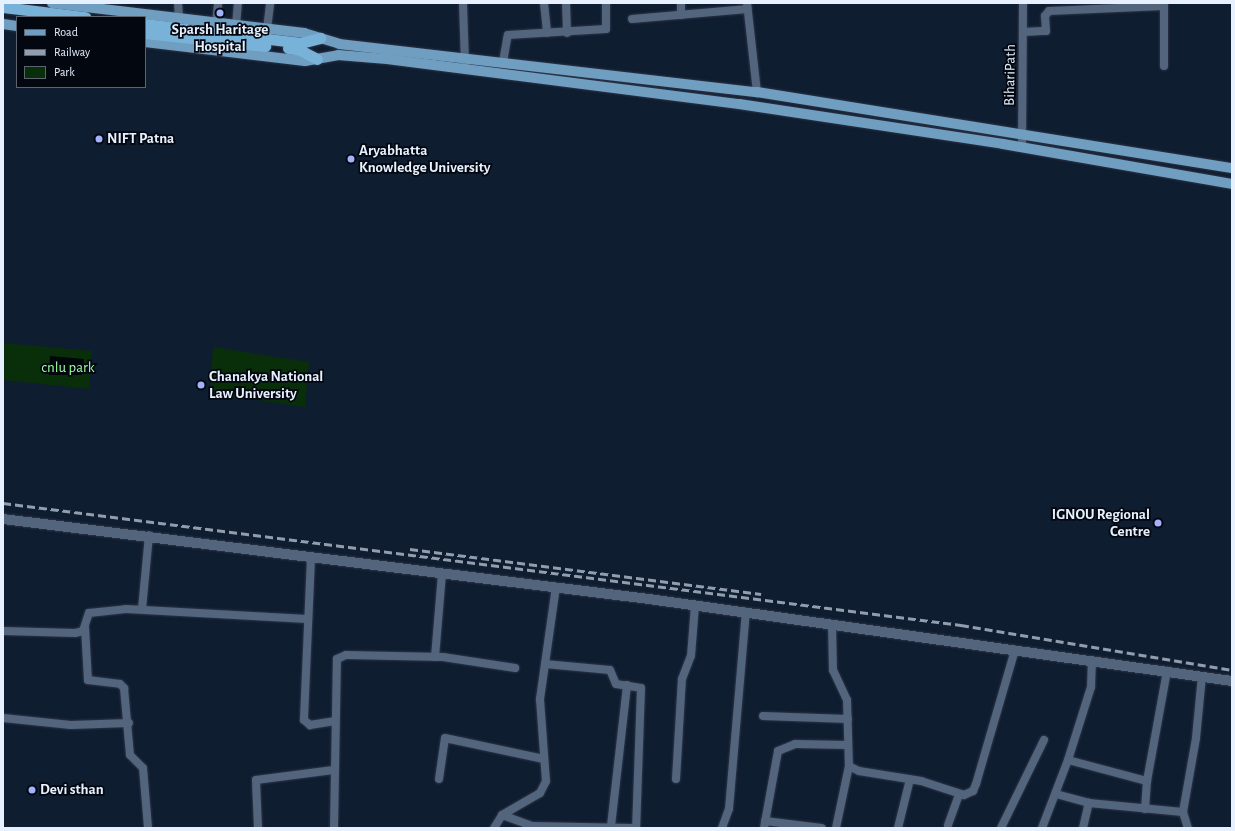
<!DOCTYPE html>
<html>
<head>
<meta charset="utf-8">
<style>
	body { margin:0 }
	#map { position:relative; width:1235px; height:831px; overflow:hidden; background:#0f1d31; font-family:"Alegreya Sans",sans-serif }
	div>[style] { position:absolute }
	[style*='--x'] { left:calc(var(--x)*1px); top:calc(var(--y)*1px); width:calc(var(--w)*1px); rotate:calc(var(--a)*1deg) }
	.green>* { inset:0; background:#092f0a }
	.water>* { inset:0; background:#00070b }
	.roads { filter:drop-shadow(0 0 1px #2e3546) drop-shadow(0 0 1px #2e3546) }
	.minor>* { height:8px; margin:-4px; padding:0 4px; transform-origin:4px; border-radius:4px; background:#53647d }
	.tertiary>* { height:10px; margin:-5px; padding:0 5px; transform-origin:5px; border-radius:5px; background:#53647d }
	.primary>* { height:10px; margin:-5px; padding:0 5px; transform-origin:5px; border-radius:5px; background:#6f9ec1 }
	.trunk>* { height:11px; margin:-5.5px; padding:0 5.5px; transform-origin:5.5px; border-radius:5.5px; background:#78b2d8 }
	.rail>* { height:2.5px; margin-top:-1.25px; transform-origin:0; background:repeating-linear-gradient(90deg,#929eae 0 8px,transparent 0 12px) }
	.dots>* { width:11px; height:11px; translate:-50% -50%; box-sizing:border-box; border:2px solid #030710; border-radius:50% }
	span { translate:-50% -50%; white-space:nowrap; text-align:center; line-height:1.15; -webkit-text-stroke:3.5px #030710; paint-order:stroke }
	.poi-label { font-size:15px; color:#e6f0fe; font-weight:700 }
	.left { translate:0 -50%; text-align:left }
	.right { translate:-100% -50%; text-align:right }
	.street-label { font-size:15px; color:#e6f0fe }
	.park-label { font-size:15px; color:#9ffe9d }
	.frame { position:absolute; inset:0; border:4px solid #e6f0fe; pointer-events:none }
	.legend { position:absolute; left:16px; top:16px; width:130px; height:72px; box-sizing:border-box; background:#030710; border:1px solid #5e646f; margin:0; padding:5px 7px; list-style:none; font-size:12px; color:#e6f0fe }
	.legend li { display:flex; align-items:center; gap:8px; height:20px }
	.legend b { width:20px; border:1px solid #5e646f }
</style>
</head>
<body>
<div id="map">
	<div class="green">
		<i style="clip-path:polygon(3px 343px,92px 351px,89px 389px,3px 380px)"></i>
		<i style="clip-path:polygon(213px 347px,309px 362px,305px 407px,210px 393px)"></i>
	</div>
	<div class="water">
		<i style="clip-path:polygon(50px 356px,84px 359px,82px 375px,49px 375px)"></i>
	</div>
	<div class="roads">
		<div class="minor">
			<i style="--x:178;--y:3;--w:16;--a:86"></i>
			<i style="--x:463;--y:3;--w:61;--a:88.1"></i>
			<i style="--x:544;--y:3;--w:30;--a:84"></i>
			<i style="--x:566;--y:3;--w:30;--a:88"></i>
			<i style="--x:681;--y:3;--w:12;--a:90"></i>
			<i style="--x:747;--y:3;--w:90;--a:83.6"></i>
			<i style="--x:1164;--y:3;--w:63;--a:90"></i>
			<i style="--x:632;--y:19;--w:116;--a:-4.9"></i>
			<i style="--x:216;--y:23;--w:20;--a:-84"></i>
			<i style="--x:236;--y:25;--w:22;--a:-85"></i>
			<i style="--x:267;--y:29;--w:26;--a:-83"></i>
			<i style="--x:1024;--y:32;--w:22;--a:-3"></i>
			<i style="--x:1046;--y:31;--w:15;--a:-94"></i>
			<i style="--x:1045;--y:16;--w:6;--a:-51"></i>
			<i style="--x:1049;--y:11;--w:114;--a:-2.5"></i>
			<i style="--x:503;--y:62;--w:27;--a:-80"></i>
			<i style="--x:508;--y:35;--w:98;--a:-3.5"></i>
			<i style="--x:606;--y:29;--w:26;--a:-90"></i>
			<i style="--x:1022;--y:147;--w:144;--a:-89.6"></i>
			<i style="--x:311;--y:558;--w:162;--a:92.5"></i>
			<i style="--x:304;--y:720;--w:8;--a:40"></i>
			<i style="--x:310;--y:725;--w:24;--a:-9"></i>
			<i style="--x:142;--y:609;--w:74;--a:-84.6"></i>
			<i style="--x:832;--y:624;--w:46;--a:88.8"></i>
			<i style="--x:833;--y:670;--w:33;--a:65"></i>
			<i style="--x:847;--y:700;--w:66;--a:88.3"></i>
			<i style="--x:849;--y:766;--w:11;--a:27"></i>
			<i style="--x:859;--y:771;--w:63;--a:9.2"></i>
			<i style="--x:921;--y:781;--w:45;--a:18"></i>
			<i style="--x:964;--y:795;--w:10;--a:-24"></i>
			<i style="--x:973;--y:791;--w:8;--a:-67"></i>
			<i style="--x:976;--y:784;--w:140;--a:-73.8"></i>
			<i style="--x:85;--y:627;--w:53;--a:86.8"></i>
			<i style="--x:88;--y:680;--w:32;--a:7"></i>
			<i style="--x:120;--y:684;--w:6;--a:45"></i>
			<i style="--x:124;--y:688;--w:67;--a:84.9"></i>
			<i style="--x:130;--y:755;--w:18;--a:45"></i>
			<i style="--x:143;--y:768;--w:60;--a:85.2"></i>
			<i style="--x:3;--y:631;--w:72;--a:1.6"></i>
			<i style="--x:75;--y:633;--w:8;--a:-14"></i>
			<i style="--x:83;--y:631;--w:19;--a:-72"></i>
			<i style="--x:89;--y:613;--w:37;--a:-6"></i>
			<i style="--x:126;--y:609;--w:181;--a:3.2"></i>
			<i style="--x:435;--y:657;--w:83;--a:-85.2"></i>
			<i style="--x:545;--y:664;--w:65;--a:5.3"></i>
			<i style="--x:610;--y:670;--w:15;--a:67"></i>
			<i style="--x:616;--y:684;--w:25;--a:9"></i>
			<i style="--x:641;--y:688;--w:140;--a:92"></i>
			<i style="--x:763;--y:716;--w:85;--a:2"></i>
			<i style="--x:3;--y:718;--w:68;--a:5.9"></i>
			<i style="--x:71;--y:725;--w:58;--a:-2"></i>
			<i style="--x:1068;--y:760;--w:77;--a:-72.5"></i>
			<i style="--x:1091;--y:687;--w:26;--a:-88"></i>
			<i style="--x:439;--y:779;--w:41;--a:-81.7"></i>
			<i style="--x:445;--y:738;--w:101;--a:12"></i>
			<i style="--x:676;--y:779;--w:100;--a:-86.6"></i>
			<i style="--x:682;--y:679;--w:25;--a:-69"></i>
			<i style="--x:691;--y:656;--w:51;--a:-85.5"></i>
			<i style="--x:1056;--y:794;--w:34;--a:15"></i>
			<i style="--x:1089;--y:803;--w:94;--a:5.5"></i>
			<i style="--x:1183;--y:812;--w:75;--a:-80"></i>
			<i style="--x:1196;--y:738;--w:62;--a:-84.5"></i>
			<i style="--x:1145;--y:809;--w:28;--a:-86"></i>
			<i style="--x:1183;--y:812;--w:17;--a:73"></i>
			<i style="--x:502;--y:815;--w:33;--a:20"></i>
			<i style="--x:533;--y:826;--w:99;--a:1.2"></i>
			<i style="--x:765;--y:821;--w:57;--a:7"></i>
			<i style="--x:948;--y:825;--w:33;--a:-70"></i>
			<i style="--x:611;--y:826;--w:142;--a:-83.5"></i>
			<i style="--x:258;--y:828;--w:48;--a:-92.4"></i>
			<i style="--x:256;--y:780;--w:78;--a:-7.4"></i>
			<i style="--x:334;--y:828;--w:169;--a:-89"></i>
			<i style="--x:337;--y:659;--w:10;--a:-24"></i>
			<i style="--x:346;--y:655;--w:97;--a:1.2"></i>
			<i style="--x:443;--y:657;--w:73;--a:8.7"></i>
			<i style="--x:494;--y:828;--w:15;--a:-58"></i>
			<i style="--x:502;--y:815;--w:44;--a:-30.1"></i>
			<i style="--x:540;--y:793;--w:13;--a:-63"></i>
			<i style="--x:546;--y:781;--w:82;--a:-94.2"></i>
			<i style="--x:540;--y:699;--w:113;--a:-81.9"></i>
			<i style="--x:722;--y:828;--w:20;--a:-70"></i>
			<i style="--x:729;--y:809;--w:198;--a:-85.1"></i>
			<i style="--x:764;--y:828;--w:78;--a:-79.7"></i>
			<i style="--x:778;--y:751;--w:18;--a:-22"></i>
			<i style="--x:795;--y:744;--w:53;--a:1.1"></i>
			<i style="--x:836;--y:828;--w:63;--a:-78.2"></i>
			<i style="--x:898;--y:828;--w:50;--a:-76.2"></i>
			<i style="--x:1001;--y:828;--w:98;--a:-64"></i>
			<i style="--x:1042;--y:828;--w:73;--a:-69.1"></i>
			<i style="--x:1068;--y:760;--w:82;--a:14.9"></i>
			<i style="--x:1147;--y:781;--w:112;--a:-79.7"></i>
			<i style="--x:1083;--y:828;--w:26;--a:-77"></i>
		</div>
		<div class="tertiary">
			<i style="--x:3;--y:519;--w:651;--a:7.06"></i>
			<i style="--x:649;--y:599;--w:589;--a:8.01"></i>
		</div>
		<div class="primary">
			<i style="--x:52;--y:3;--w:254;--a:6.8"></i>
			<i style="--x:304;--y:33;--w:37;--a:17"></i>
			<i style="--x:339;--y:44;--w:421;--a:6.6"></i>
			<i style="--x:757;--y:92;--w:481;--a:9.1"></i>
			<i style="--x:3;--y:24;--w:14;--a:8"></i>
			<i style="--x:145;--y:42;--w:161;--a:6.8"></i>
			<i style="--x:305;--y:61;--w:34;--a:-10"></i>
			<i style="--x:338;--y:55;--w:49;--a:4.7"></i>
			<i style="--x:387;--y:59;--w:355;--a:7.3"></i>
			<i style="--x:739;--y:104;--w:267;--a:8.6"></i>
			<i style="--x:1003;--y:144;--w:232;--a:9.9"></i>
		</div>
		<div class="trunk">
			<i style="--x:3;--y:7;--w:83;--a:7"></i>
			<i style="--x:145;--y:24;--w:157;--a:6.9"></i>
			<i style="--x:301;--y:43;--w:20;--a:-15"></i>
			<i style="--x:145;--y:33;--w:121;--a:6.2"></i>
			<i style="--x:288;--y:48;--w:12;--a:9"></i>
			<i style="--x:300;--y:50;--w:19;--a:28"></i>
		</div>
	</div>
	<div class="rail">
		<i style="--x:3;--y:503;--w:966;--a:7.26"></i>
		<i style="--x:961;--y:625;--w:275;--a:9.4"></i>
		<i style="--x:410;--y:549;--w:354;--a:7.3"></i>
	</div>
	<div class="dots">
		<i style="left:220px;top:13px;background:#a3b2fd"></i>
		<i style="left:99px;top:139px;background:#a3b2fd"></i>
		<i style="left:351px;top:159px;background:#a3b2fd"></i>
		<i style="left:201px;top:385px;background:#a3b2fd"></i>
		<i style="left:1158px;top:523px;background:#a3b2fd"></i>
		<i style="left:32px;top:790px;background:#a3b2fd"></i>
	</div>
	<div class="poi-label">
		<span style="left:220px;top:38px">Sparsh Haritage<br>Hospital</span>
		<span class="left" style="left:107px;top:139px">NIFT Patna</span>
		<span class="left" style="left:359px;top:159px">Aryabhatta<br>Knowledge University</span>
		<span class="left" style="left:209px;top:385px">Chanakya National<br>Law University</span>
		<span class="right" style="left:1150px;top:523px">IGNOU Regional<br>Centre</span>
		<span class="left" style="left:40px;top:790px">Devi sthan</span>
	</div>
	<div class="street-label">
		<span style="left:1010px;top:75px;rotate:-89deg">BihariPath</span>
	</div>
	<div class="park-label">
		<span style="left:68px;top:368px">cnlu park</span>
	</div>
	<div class="frame"></div>
	<ul class="legend">
	<li><b style="height:5px;background:#6f9ec1"></b>Road</li>
	<li><b style="height:5px;background:#929eae"></b>Railway</li>
	<li><b style="height:11px;background:#092f0a"></b>Park</li>
	</ul>
</div>
</body>
</html>
